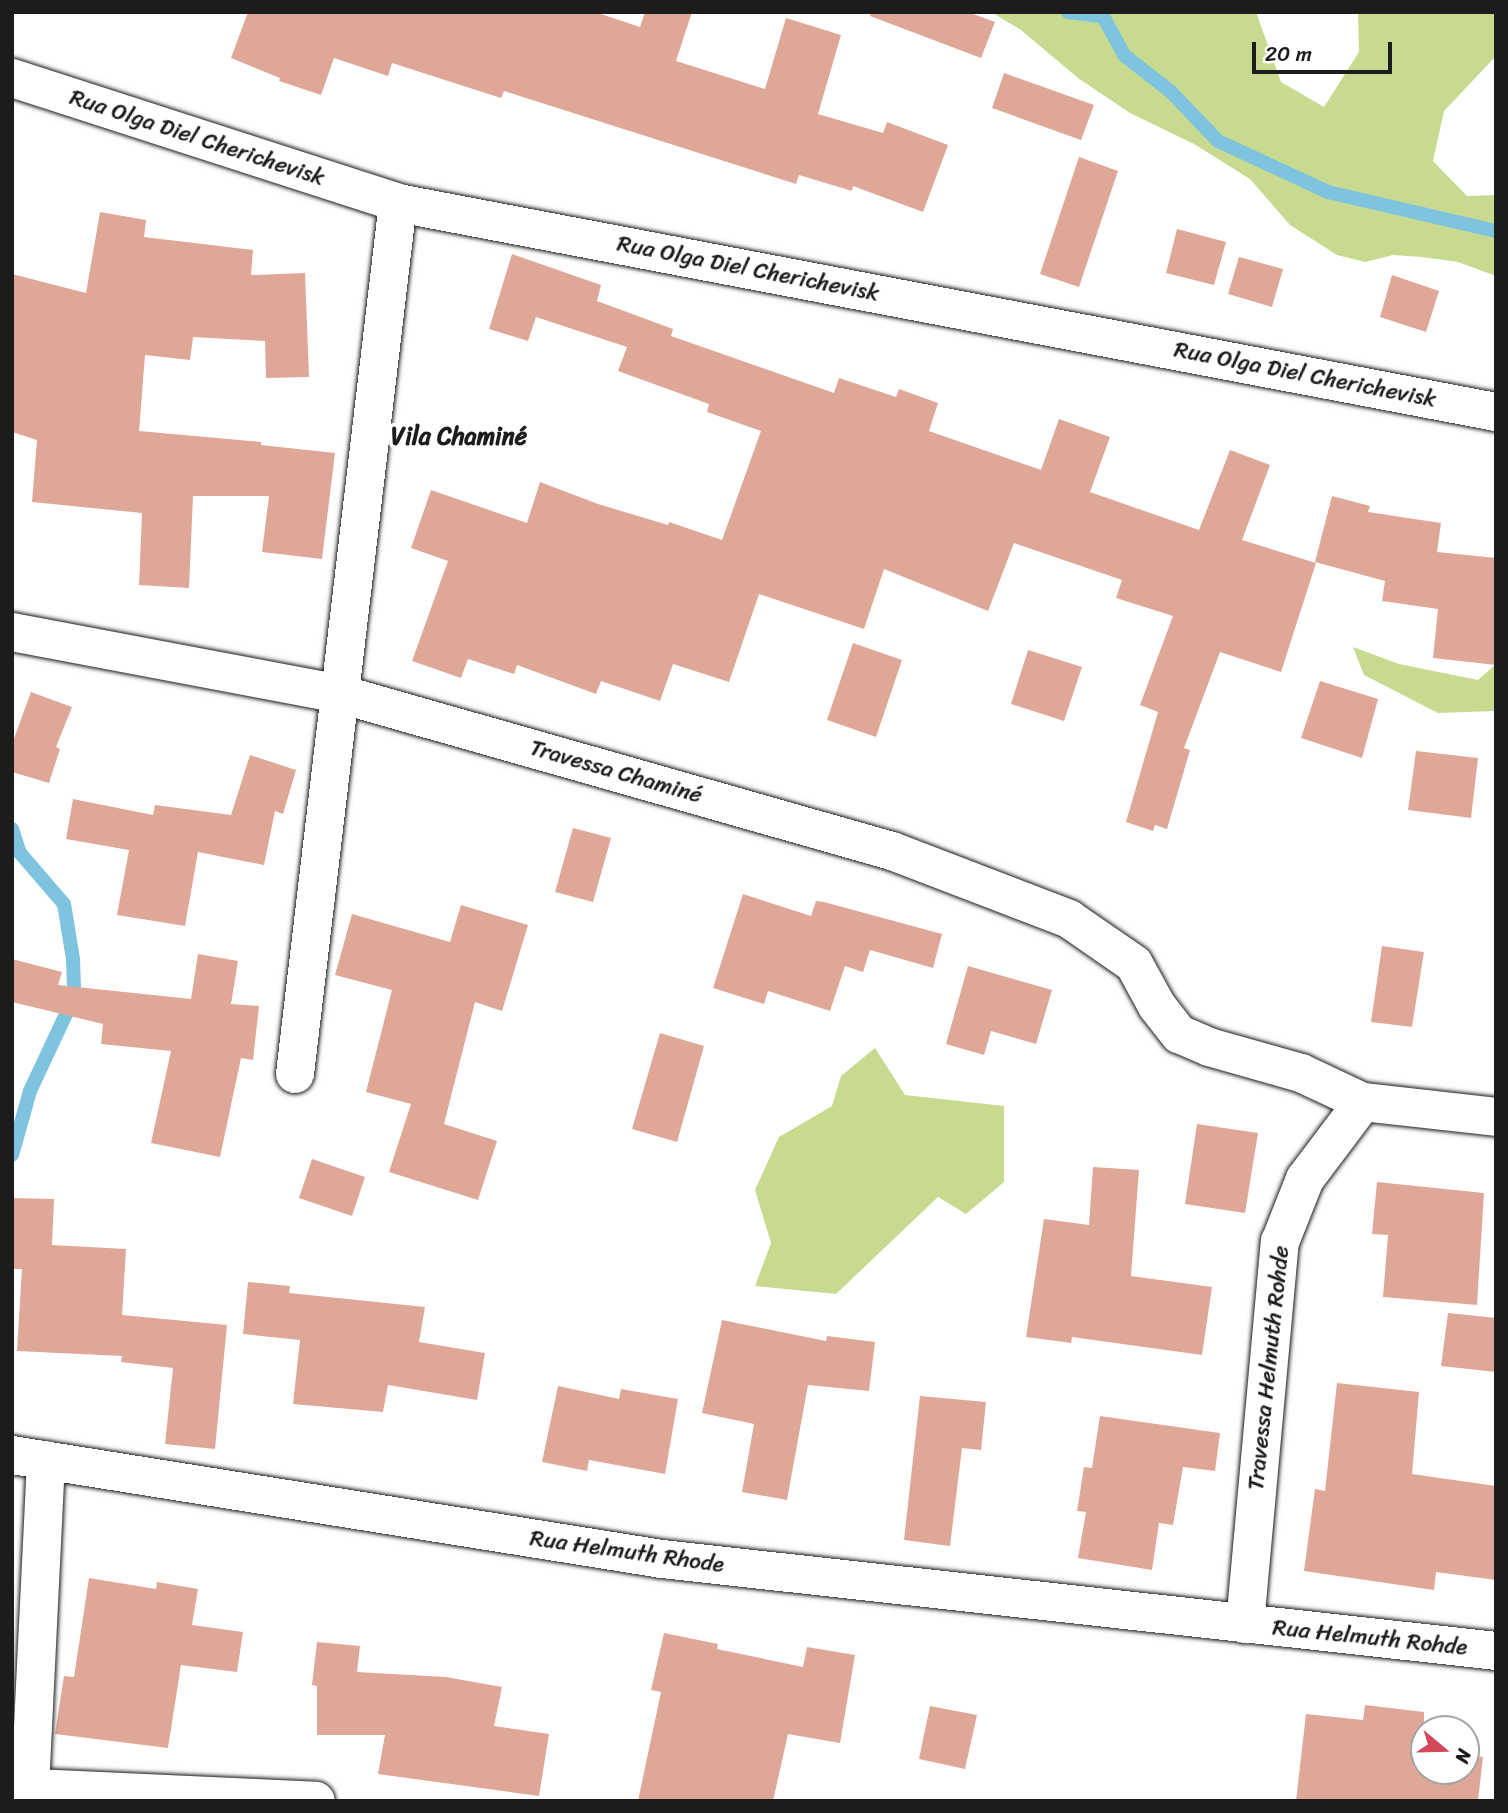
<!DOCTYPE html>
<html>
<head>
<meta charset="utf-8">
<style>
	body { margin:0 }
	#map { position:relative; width:1508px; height:1813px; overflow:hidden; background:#fff; font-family:Sriracha,sans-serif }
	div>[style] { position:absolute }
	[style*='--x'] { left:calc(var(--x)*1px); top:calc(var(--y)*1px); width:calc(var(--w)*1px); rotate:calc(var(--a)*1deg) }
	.green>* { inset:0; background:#c7da8f }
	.stream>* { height:14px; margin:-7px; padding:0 7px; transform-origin:7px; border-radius:7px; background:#7ec4df }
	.building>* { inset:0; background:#dfa797 }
	.roads { filter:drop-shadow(0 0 2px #1c1c1c) drop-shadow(0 0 2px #1c1c1c) }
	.minor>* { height:38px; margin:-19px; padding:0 19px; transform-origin:19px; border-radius:19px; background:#fff }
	span { translate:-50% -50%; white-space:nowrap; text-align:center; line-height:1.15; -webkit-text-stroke:7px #fff; paint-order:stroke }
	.street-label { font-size:23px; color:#1c1c1c }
	.neighbourhood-label { font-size:24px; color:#1c1c1c; font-weight:700 }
	.frame { position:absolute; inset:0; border:14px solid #1c1c1c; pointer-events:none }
	.north { position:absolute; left:1410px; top:1715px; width:70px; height:70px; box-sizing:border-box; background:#fff; border:2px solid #a4a4a4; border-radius:50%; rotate:109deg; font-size:19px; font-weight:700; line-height:28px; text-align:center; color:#1c1c1c }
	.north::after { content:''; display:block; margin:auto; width:24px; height:32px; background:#d1495b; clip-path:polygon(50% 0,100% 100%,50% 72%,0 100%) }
	.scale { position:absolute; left:1252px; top:42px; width:140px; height:32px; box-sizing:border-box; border:4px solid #1c1c1c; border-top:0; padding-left:9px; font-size:21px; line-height:24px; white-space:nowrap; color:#1c1c1c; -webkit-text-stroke:5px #fff; paint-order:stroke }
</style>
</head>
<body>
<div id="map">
	<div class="green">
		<i style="clip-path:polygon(991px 12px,1256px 12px,1281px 82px,1324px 107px,1359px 52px,1358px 12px,1496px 12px,1496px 56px,1444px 111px,1433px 161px,1467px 196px,1496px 195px,1496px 276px,1458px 262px,1422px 257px,1393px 255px,1365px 262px,1337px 255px,1290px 225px,1250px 179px,1194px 144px,1130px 113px,1078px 78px,1021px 30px)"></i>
		<i style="clip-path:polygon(1353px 647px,1399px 664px,1478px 680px,1496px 664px,1496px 711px,1438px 713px,1364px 675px)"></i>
		<i style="clip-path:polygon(875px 1048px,905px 1095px,1004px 1106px,1004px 1182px,966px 1214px,938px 1197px,836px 1294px,755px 1286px,771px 1243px,755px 1190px,779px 1137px,832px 1106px,841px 1076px)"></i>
	</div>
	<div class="stream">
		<i style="--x:1068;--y:12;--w:35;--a:7"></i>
		<i style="--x:1103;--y:16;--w:44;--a:61.7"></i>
		<i style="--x:1124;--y:55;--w:60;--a:38.2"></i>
		<i style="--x:1171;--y:92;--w:68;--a:46.2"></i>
		<i style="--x:1218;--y:141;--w:121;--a:24.9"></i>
		<i style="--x:1328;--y:192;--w:172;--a:13.1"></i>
		<i style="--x:12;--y:829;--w:25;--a:72"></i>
		<i style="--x:20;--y:853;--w:67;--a:49.2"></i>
		<i style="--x:64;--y:904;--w:56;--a:80.7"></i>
		<i style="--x:73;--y:959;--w:38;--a:88"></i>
		<i style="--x:74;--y:997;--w:104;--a:115.1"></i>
		<i style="--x:30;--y:1091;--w:66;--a:105.7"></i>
	</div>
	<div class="building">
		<i style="clip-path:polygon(248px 12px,595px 12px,640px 27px,645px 12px,692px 12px,676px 61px,765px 89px,786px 18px,841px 35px,818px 114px,883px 133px,887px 122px,948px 145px,923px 212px,853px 186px,852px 191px,799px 175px,796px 184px,504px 91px,501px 98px,392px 63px,388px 76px,334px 58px,321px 95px,279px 81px,280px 78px,231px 58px)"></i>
		<i style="clip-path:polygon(871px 12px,968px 12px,995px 22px,981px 58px,870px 16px)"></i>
		<i style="clip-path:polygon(1004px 73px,1094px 105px,1081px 140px,992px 108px)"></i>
		<i style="clip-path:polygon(1079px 157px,1118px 171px,1079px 287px,1040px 274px)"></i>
		<i style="clip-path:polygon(100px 212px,146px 220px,144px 237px,253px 250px,251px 275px,305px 273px,309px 377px,266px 378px,265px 341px,193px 337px,190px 360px,145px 355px,139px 431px,261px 442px,261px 445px,335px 453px,322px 559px,262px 552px,269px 496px,193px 496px,189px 588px,139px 585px,142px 513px,32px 502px,37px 440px,12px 432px,12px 274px,86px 293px)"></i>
		<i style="clip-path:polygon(1177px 229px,1226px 242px,1214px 285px,1166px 273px)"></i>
		<i style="clip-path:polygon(512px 254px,601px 285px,597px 301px,673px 329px,671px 336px,834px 393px,839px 378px,896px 397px,899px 389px,938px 403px,929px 431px,1041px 470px,1059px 419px,1110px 437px,1090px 492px,1199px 530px,1230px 450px,1270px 465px,1242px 540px,1316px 563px,1281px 672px,1220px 652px,1184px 748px,1190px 750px,1167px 829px,1155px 825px,1153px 831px,1126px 822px,1158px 712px,1140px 705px,1173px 616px,1116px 598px,1122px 580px,1014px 543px,988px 611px,884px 569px,864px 629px,759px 594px,729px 682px,673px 664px,660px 701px,601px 681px,596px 694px,517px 665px,514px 674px,468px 659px,461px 678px,412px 661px,448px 561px,411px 548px,431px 490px,527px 523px,540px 482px,598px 504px,668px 525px,669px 522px,722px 540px,761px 431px,707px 412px,709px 404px,618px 371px,627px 347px,536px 317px,528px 341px,489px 329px)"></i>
		<i style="clip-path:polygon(1239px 257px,1283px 269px,1272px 307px,1228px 294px)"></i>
		<i style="clip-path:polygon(1392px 275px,1439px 291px,1426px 332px,1380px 317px)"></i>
		<i style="clip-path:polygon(1332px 496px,1370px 506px,1368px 512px,1441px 523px,1437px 552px,1496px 558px,1496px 665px,1433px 658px,1438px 609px,1382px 601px,1385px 581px,1315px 562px)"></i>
		<i style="clip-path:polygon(853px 643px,902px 660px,876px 737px,827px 720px)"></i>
		<i style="clip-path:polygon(1028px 650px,1082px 667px,1064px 721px,1011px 704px)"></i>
		<i style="clip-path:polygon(1320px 681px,1378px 699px,1362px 758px,1301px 738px)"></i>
		<i style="clip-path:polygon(31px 692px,72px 707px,56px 747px,60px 749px,49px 783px,12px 772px,12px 744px)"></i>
		<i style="clip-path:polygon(1416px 751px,1478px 758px,1471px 818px,1408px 810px)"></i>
		<i style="clip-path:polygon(250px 755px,296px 770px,283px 814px,275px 811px,264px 865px,198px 852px,185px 926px,117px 915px,129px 850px,66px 839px,73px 799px,153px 815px,155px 805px,231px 815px)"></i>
		<i style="clip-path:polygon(573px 828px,611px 838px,593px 902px,555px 892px)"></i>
		<i style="clip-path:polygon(743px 894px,811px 916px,816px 901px,824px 902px,942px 934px,933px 968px,870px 950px,863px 972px,845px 966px,830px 1011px,768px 991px,764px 1004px,713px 988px)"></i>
		<i style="clip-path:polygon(461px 905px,528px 925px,502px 1011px,475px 1002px,444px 1124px,497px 1141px,478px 1200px,389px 1172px,411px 1104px,366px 1092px,392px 990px,335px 975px,352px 914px,450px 942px)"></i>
		<i style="clip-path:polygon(1382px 946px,1424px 952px,1412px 1027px,1371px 1022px)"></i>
		<i style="clip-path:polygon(198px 954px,238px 961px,231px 1004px,259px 1006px,253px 1060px,241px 1058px,220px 1157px,151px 1143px,171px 1051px,101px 1044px,103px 1024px,12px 1002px,12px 959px,62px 972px,58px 985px,191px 999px)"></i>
		<i style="clip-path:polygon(968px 966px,1052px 990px,1036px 1044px,991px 1031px,984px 1055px,946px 1044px)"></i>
		<i style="clip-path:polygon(660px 1033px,704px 1046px,677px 1142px,632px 1129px)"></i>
		<i style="clip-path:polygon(1197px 1124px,1258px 1133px,1245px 1213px,1185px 1204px)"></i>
		<i style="clip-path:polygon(312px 1159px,365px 1177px,352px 1216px,299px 1198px)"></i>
		<i style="clip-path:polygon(1093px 1167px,1139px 1170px,1131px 1276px,1212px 1287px,1202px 1355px,1072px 1337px,1071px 1343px,1026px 1337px,1044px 1219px,1089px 1225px)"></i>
		<i style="clip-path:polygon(1377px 1182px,1484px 1193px,1477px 1305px,1383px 1297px,1388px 1235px,1372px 1234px)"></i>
		<i style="clip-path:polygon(12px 1198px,54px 1199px,52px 1245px,126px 1249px,122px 1315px,227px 1325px,215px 1449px,165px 1444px,173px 1368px,121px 1362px,122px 1356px,17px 1351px,22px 1269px,12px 1269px)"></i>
		<i style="clip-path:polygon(248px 1282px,290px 1286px,289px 1293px,425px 1307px,419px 1342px,485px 1353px,477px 1400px,388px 1385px,383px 1412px,293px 1404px,300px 1340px,243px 1334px)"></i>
		<i style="clip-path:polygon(1448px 1313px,1496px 1318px,1496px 1372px,1441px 1366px)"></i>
		<i style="clip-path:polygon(722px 1320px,826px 1341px,827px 1336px,875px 1342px,869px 1391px,808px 1385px,787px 1500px,742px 1492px,754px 1424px,702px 1413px)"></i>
		<i style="clip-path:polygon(1337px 1383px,1419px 1392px,1412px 1474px,1496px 1486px,1496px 1580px,1436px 1572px,1434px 1590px,1304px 1571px,1315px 1489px,1325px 1491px)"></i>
		<i style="clip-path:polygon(558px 1386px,619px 1399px,621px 1389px,678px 1399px,665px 1474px,589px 1460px,587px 1471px,542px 1462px)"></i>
		<i style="clip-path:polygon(920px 1396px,986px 1402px,981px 1450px,962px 1448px,950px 1546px,904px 1540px)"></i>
		<i style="clip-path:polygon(1100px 1416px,1220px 1433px,1215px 1471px,1183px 1467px,1173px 1525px,1159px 1523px,1152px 1570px,1078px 1558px,1086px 1512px,1077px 1511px,1084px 1467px,1092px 1468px)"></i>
		<i style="clip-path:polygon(89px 1578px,156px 1589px,157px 1582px,198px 1589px,192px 1625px,243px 1632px,237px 1672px,181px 1665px,168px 1748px,55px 1734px,64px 1676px,74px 1677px)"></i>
		<i style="clip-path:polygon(664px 1633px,718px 1644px,717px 1649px,803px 1667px,807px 1647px,855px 1655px,840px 1743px,788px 1734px,773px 1801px,638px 1801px,661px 1692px,651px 1690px)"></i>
		<i style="clip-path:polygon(317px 1642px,360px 1646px,357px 1672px,446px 1677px,502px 1687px,494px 1726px,549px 1734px,539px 1796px,378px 1774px,385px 1735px,317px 1735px,317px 1686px,312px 1685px)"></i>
		<i style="clip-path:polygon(1365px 1705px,1424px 1712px,1424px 1771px,1466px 1771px,1466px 1755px,1483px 1757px,1478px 1801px,1296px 1801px,1306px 1714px,1363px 1720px)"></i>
		<i style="clip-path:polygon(930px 1706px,977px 1715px,965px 1769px,919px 1759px)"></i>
	</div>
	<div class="roads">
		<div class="minor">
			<i style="--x:12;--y:78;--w:406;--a:17.9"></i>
			<i style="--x:398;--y:203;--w:1118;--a:10.78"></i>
			<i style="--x:12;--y:632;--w:334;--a:10.7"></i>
			<i style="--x:340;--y:694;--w:574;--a:15.88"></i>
			<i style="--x:892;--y:851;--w:190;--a:21"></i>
			<i style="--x:1069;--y:919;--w:79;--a:34.7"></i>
			<i style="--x:1134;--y:964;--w:48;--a:61.3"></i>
			<i style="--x:1157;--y:1006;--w:36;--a:52"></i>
			<i style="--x:1179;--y:1034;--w:33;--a:23"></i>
			<i style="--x:1209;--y:1047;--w:96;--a:15.8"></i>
			<i style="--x:1301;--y:1073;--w:68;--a:25.1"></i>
			<i style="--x:1363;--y:1102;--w:134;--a:6.4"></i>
			<i style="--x:295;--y:1074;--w:877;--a:-83.26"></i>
			<i style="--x:12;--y:1455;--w:658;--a:9.09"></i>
			<i style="--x:662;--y:1559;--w:839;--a:6.29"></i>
			<i style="--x:1245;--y:1624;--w:384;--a:-84.8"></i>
			<i style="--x:1280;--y:1242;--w:68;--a:-68.4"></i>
			<i style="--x:1305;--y:1179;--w:96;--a:-53"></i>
			<i style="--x:12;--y:1787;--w:304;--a:2.6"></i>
			<i style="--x:33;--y:1801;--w:13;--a:-103"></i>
			<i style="--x:30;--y:1788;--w:328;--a:-87.2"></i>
		</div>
	</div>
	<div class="street-label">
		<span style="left:197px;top:138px;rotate:18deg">Rua Olga Diel Cherichevisk</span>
		<span style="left:748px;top:269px;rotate:11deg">Rua Olga Diel Cherichevisk</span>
		<span style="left:1305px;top:375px;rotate:11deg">Rua Olga Diel Cherichevisk</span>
		<span style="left:616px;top:772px;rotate:16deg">Travessa Chaminé</span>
		<span style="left:1269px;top:1368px;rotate:-84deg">Travessa Helmuth Rohde</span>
		<span style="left:627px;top:1552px;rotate:8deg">Rua Helmuth Rhode</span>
		<span style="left:1370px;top:1638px;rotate:6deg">Rua Helmuth Rohde</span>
	</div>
	<div class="neighbourhood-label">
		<span style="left:459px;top:437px">Vila Chaminé</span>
	</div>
	<div class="frame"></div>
	<div class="north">N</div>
	<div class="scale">20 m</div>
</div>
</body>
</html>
